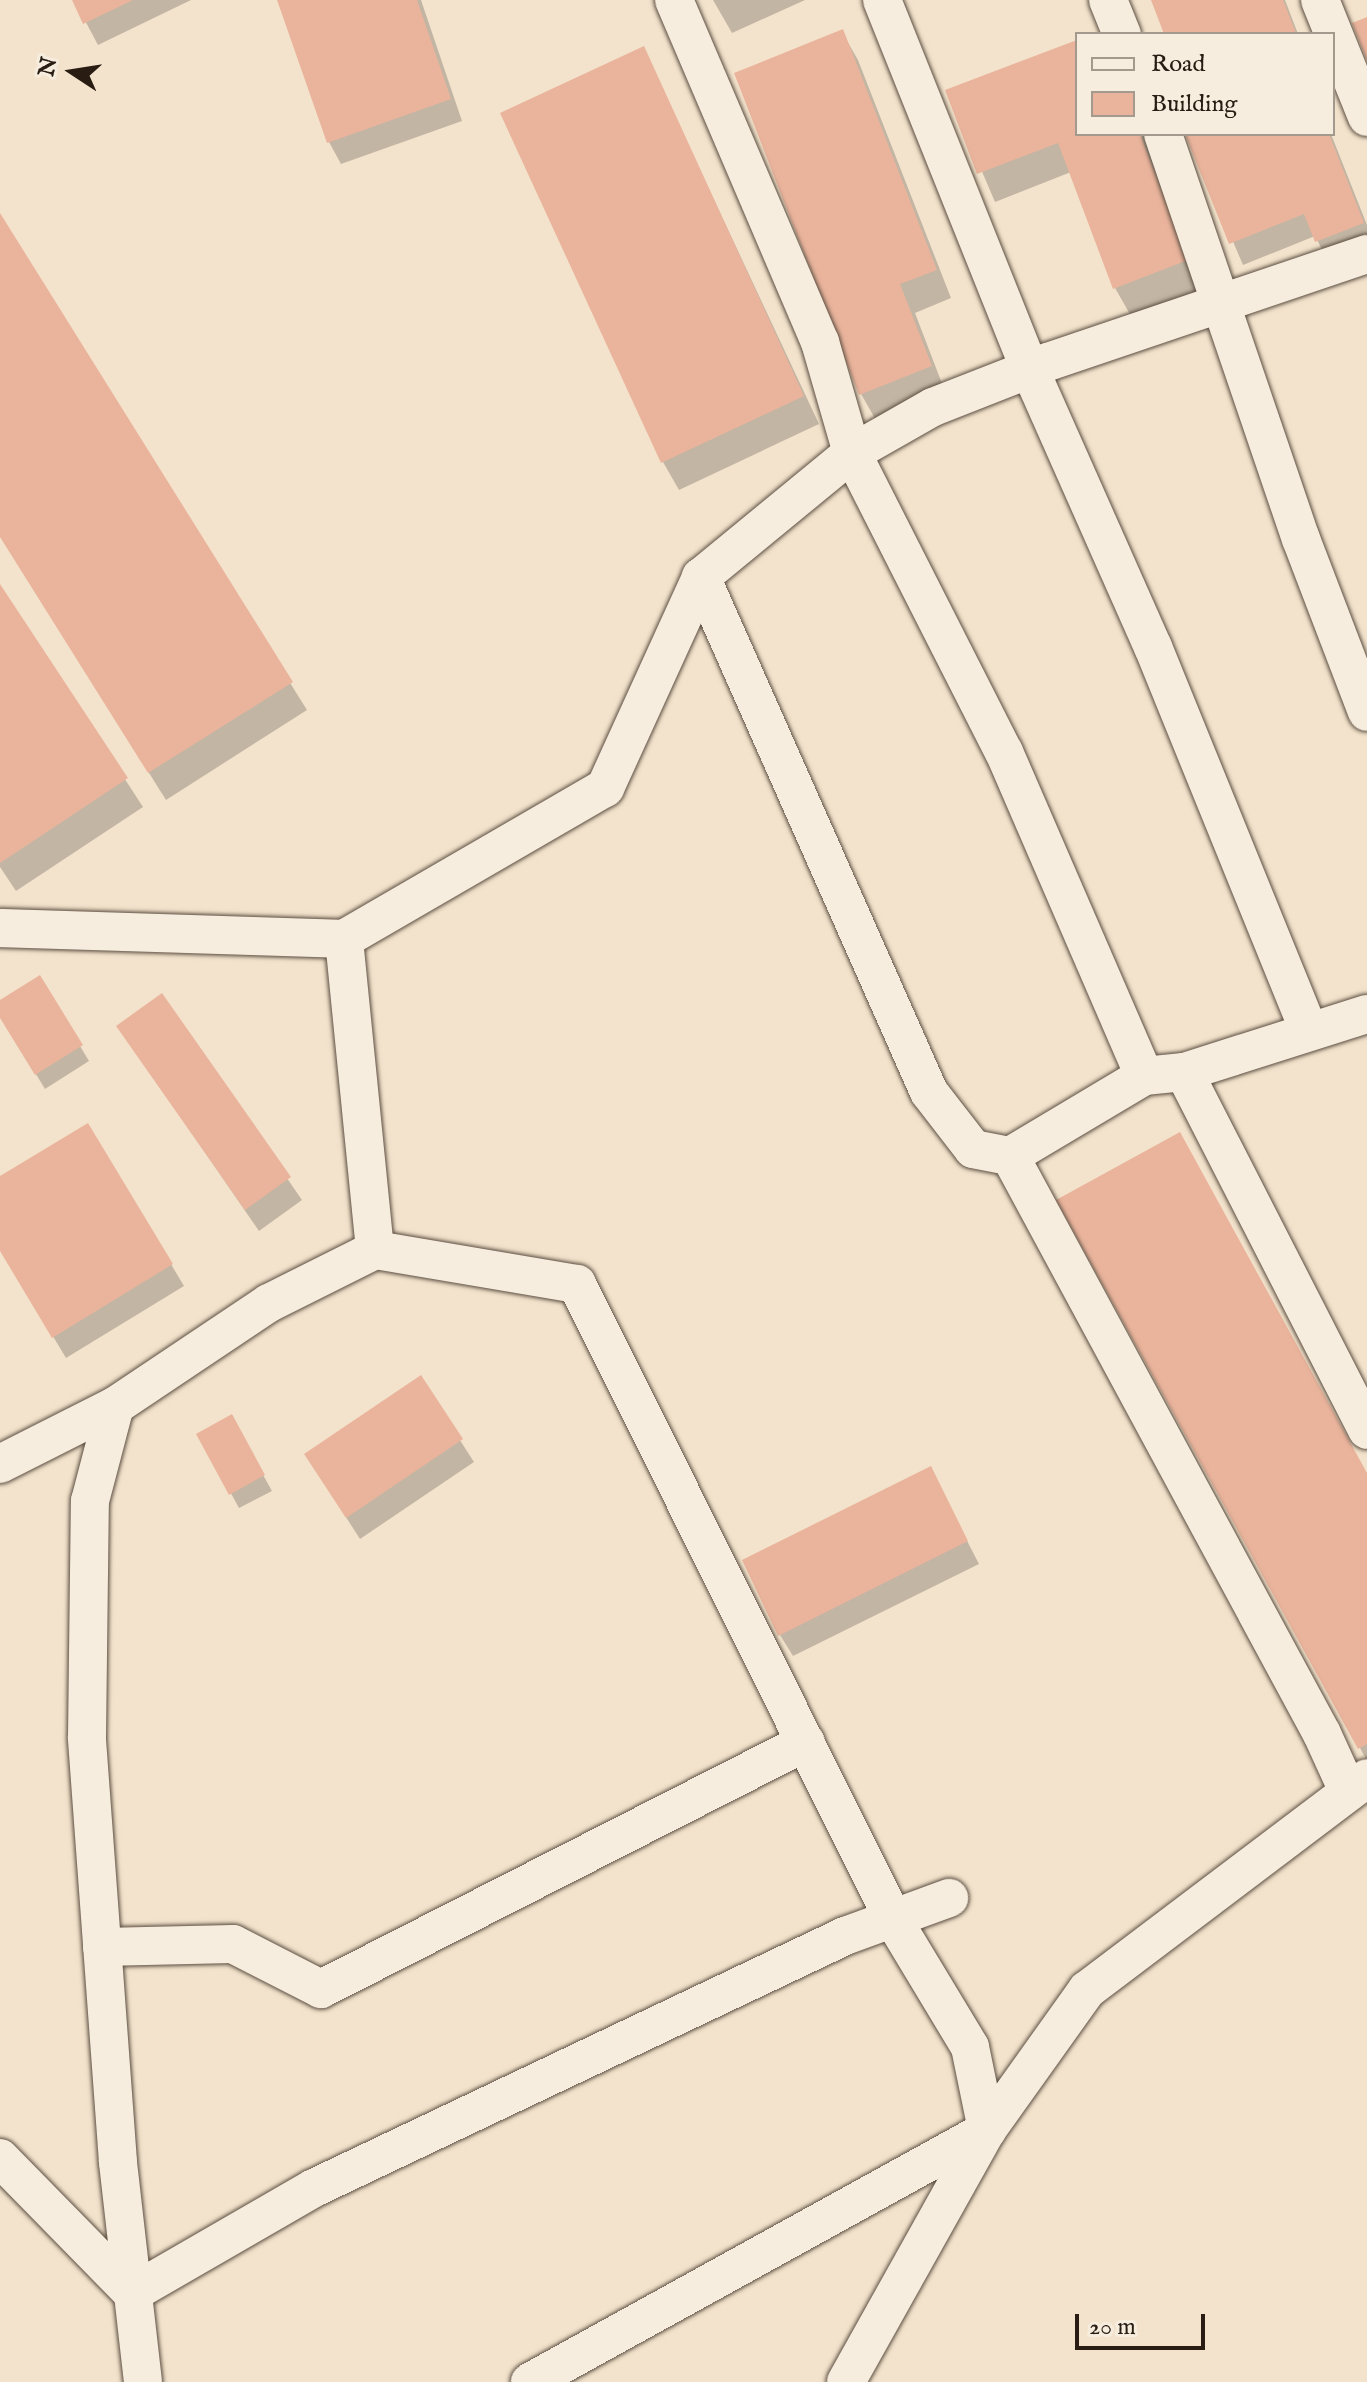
<!DOCTYPE html>
<html>
<head>
<meta charset="utf-8">
<style>
	body { margin:0 }
	#map { position:relative; width:1367px; height:2382px; overflow:hidden; background:#f3e3cc; font-family:"IM FELL English",serif }
	div>[style] { position:absolute }
	[style*='--x'] { left:calc(var(--x)*1px); top:calc(var(--y)*1px); width:calc(var(--w)*1px); rotate:calc(var(--a)*1deg) }
	.shadow>* { inset:0; background:#0003 }
	.building>* { inset:0; background:#eab49c }
	.roads { filter:drop-shadow(0 0 2px #5b4e41) drop-shadow(0 0 2px #5b4e41) }
	.minor>* { height:38px; margin:-19px; padding:0 19px; transform-origin:19px; border-radius:19px; background:#f7edde }
	span { translate:-50% -50%; white-space:nowrap; text-align:center; line-height:1.15; -webkit-text-stroke:7px #f7edde; paint-order:stroke }
	.legend { position:absolute; left:1075px; top:32px; width:260px; height:104px; box-sizing:border-box; background:#f7edde; border:2px solid #a4998d; margin:0; padding:10px 14px; list-style:none; font-size:24px; color:#281c13 }
	.legend li { display:flex; align-items:center; gap:16px; height:40px }
	.legend b { width:40px; border:2px solid #a4998d }
	.north { position:absolute; left:32px; top:32px; width:80px; height:80px; -webkit-text-stroke:6px #f7edde; paint-order:stroke; rotate:282deg; font-size:22px; font-weight:700; line-height:32px; text-align:center; color:#281c13 }
	.north::after { content:''; display:block; margin:auto; width:28px; height:36px; background:#281c13; clip-path:polygon(50% 0,100% 100%,50% 72%,0 100%) }
	.scale { position:absolute; left:1075px; top:2314px; width:130px; height:36px; box-sizing:border-box; border:4px solid #281c13; border-top:0; padding-left:10px; font-size:24px; line-height:28px; white-space:nowrap; color:#281c13; -webkit-text-stroke:6px #f7edde; paint-order:stroke }
</style>
</head>
<body>
<div id="map">
	<div class="shadow">
		<i style="clip-path:polygon(74px 0,191px 0,98px 45px)"></i>
		<i style="clip-path:polygon(279px 0,421px 0,462px 121px,341px 164px,329px 142px)"></i>
		<i style="clip-path:polygon(713px 0,805px 0,732px 33px)"></i>
		<i style="clip-path:polygon(1153px 0,1285px 0,1298px 34px,1166px 34px)"></i>
		<i style="clip-path:polygon(842px 32px,858px 60px,951px 298px,915px 313px,946px 394px,877px 422px,861px 394px)"></i>
		<i style="clip-path:polygon(1077px 42px,1077px 134px,1143px 134px,1202px 289px,1131px 316px,1115px 288px,1071px 172px,995px 202px,948px 92px)"></i>
		<i style="clip-path:polygon(643px 48px,819px 424px,679px 490px,663px 462px)"></i>
		<i style="clip-path:polygon(1187px 134px,1331px 134px,1367px 225px,1367px 248px,1329px 263px,1315px 236px,1243px 265px)"></i>
		<i style="clip-path:polygon(0 217px,307px 710px,166px 800px,0 536px)"></i>
		<i style="clip-path:polygon(0 587px,143px 807px,16px 891px,0 867px)"></i>
		<i style="clip-path:polygon(39px 978px,89px 1061px,45px 1089px,0 1015px,0 1003px)"></i>
		<i style="clip-path:polygon(161px 996px,302px 1200px,259px 1231px,118px 1026px)"></i>
		<i style="clip-path:polygon(88px 1125px,184px 1286px,66px 1358px,0 1248px,0 1179px)"></i>
		<i style="clip-path:polygon(420px 1378px,474px 1462px,360px 1539px,306px 1455px)"></i>
		<i style="clip-path:polygon(231px 1417px,272px 1491px,239px 1508px,199px 1435px)"></i>
		<i style="clip-path:polygon(930px 1469px,979px 1564px,793px 1656px,780px 1635px)"></i>
		<i style="clip-path:polygon(1367px 1475px,1367px 1761px,1360px 1748px)"></i>
	</div>
	<div class="building">
		<i style="clip-path:polygon(72px 0,133px 0,83px 24px)"></i>
		<i style="clip-path:polygon(277px 0,417px 0,451px 99px,327px 143px)"></i>
		<i style="clip-path:polygon(1151px 0,1283px 0,1296px 33px,1164px 34px)"></i>
		<i style="clip-path:polygon(1367px 17px,1367px 61px,1352px 23px)"></i>
		<i style="clip-path:polygon(843px 29px,937px 270px,900px 284px,932px 366px,859px 395px,734px 73px)"></i>
		<i style="clip-path:polygon(1077px 40px,1077px 134px,1140px 134px,1188px 260px,1113px 289px,1058px 143px,977px 174px,945px 90px)"></i>
		<i style="clip-path:polygon(644px 46px,804px 396px,661px 463px,500px 113px)"></i>
		<i style="clip-path:polygon(1185px 134px,1329px 134px,1364px 223px,1315px 242px,1304px 214px,1229px 244px)"></i>
		<i style="clip-path:polygon(0 213px,293px 682px,148px 773px,0 537px)"></i>
		<i style="clip-path:polygon(0 584px,128px 778px,0 863px)"></i>
		<i style="clip-path:polygon(40px 975px,83px 1045px,35px 1075px,0 1018px,0 1000px)"></i>
		<i style="clip-path:polygon(162px 993px,291px 1177px,245px 1210px,116px 1026px)"></i>
		<i style="clip-path:polygon(88px 1123px,173px 1264px,52px 1338px,0 1251px,0 1176px)"></i>
		<i style="clip-path:polygon(1180px 1132px,1367px 1473px,1367px 1744px,1358px 1749px,1056px 1200px)"></i>
		<i style="clip-path:polygon(421px 1375px,463px 1439px,346px 1518px,304px 1454px)"></i>
		<i style="clip-path:polygon(232px 1414px,265px 1475px,229px 1495px,196px 1434px)"></i>
		<i style="clip-path:polygon(931px 1466px,968px 1541px,778px 1636px,742px 1560px)"></i>
	</div>
	<div class="roads">
		<div class="minor">
			<i style="--x:674;--y:0;--w:372;--a:66.9"></i>
			<i style="--x:820;--y:342;--w:116;--a:73.9"></i>
			<i style="--x:852;--y:453;--w:335;--a:63.1"></i>
			<i style="--x:1004;--y:752;--w:353;--a:66.6"></i>
			<i style="--x:882;--y:0;--w:401;--a:68.2"></i>
			<i style="--x:1031;--y:372;--w:301;--a:66.1"></i>
			<i style="--x:1153;--y:647;--w:414;--a:67.9"></i>
			<i style="--x:1108;--y:0;--w:37;--a:68"></i>
			<i style="--x:1320;--y:0;--w:126;--a:68.1"></i>
			<i style="--x:1163;--y:134;--w:428;--a:71.2"></i>
			<i style="--x:1301;--y:539;--w:185;--a:69.1"></i>
			<i style="--x:701;--y:577;--w:563;--a:66.12"></i>
			<i style="--x:929;--y:1092;--w:72;--a:52.3"></i>
			<i style="--x:973;--y:1149;--w:38;--a:11"></i>
			<i style="--x:1010;--y:1156;--w:156;--a:-30.8"></i>
			<i style="--x:1144;--y:1076;--w:40;--a:-5.7"></i>
			<i style="--x:1184;--y:1072;--w:192;--a:-17.6"></i>
			<i style="--x:0;--y:928;--w:344;--a:1.8"></i>
			<i style="--x:344;--y:939;--w:302;--a:-30.1"></i>
			<i style="--x:605;--y:788;--w:232;--a:-65.5"></i>
			<i style="--x:701;--y:577;--w:195;--a:-39.4"></i>
			<i style="--x:852;--y:453;--w:93;--a:-29.6"></i>
			<i style="--x:933;--y:407;--w:123;--a:-21.4"></i>
			<i style="--x:1048;--y:362;--w:337;--a:-18.7"></i>
			<i style="--x:1184;--y:1072;--w:402;--a:62.9"></i>
			<i style="--x:1010;--y:1156;--w:657;--a:61.64"></i>
			<i style="--x:1322;--y:1734;--w:63;--a:65.5"></i>
			<i style="--x:375;--y:1250;--w:205;--a:9.6"></i>
			<i style="--x:577;--y:1284;--w:712;--a:63.54"></i>
			<i style="--x:894;--y:1921;--w:147;--a:58.9"></i>
			<i style="--x:970;--y:2047;--w:85;--a:78.4"></i>
			<i style="--x:987;--y:2130;--w:522;--a:151.13"></i>
			<i style="--x:0;--y:1464;--w:129;--a:-26.8"></i>
			<i style="--x:102;--y:1947;--w:131;--a:-1.3"></i>
			<i style="--x:233;--y:1944;--w:99;--a:27.1"></i>
			<i style="--x:321;--y:1989;--w:544;--a:-26.99"></i>
			<i style="--x:0;--y:2158;--w:189;--a:45.6"></i>
			<i style="--x:132;--y:2293;--w:210;--a:-30"></i>
			<i style="--x:314;--y:2188;--w:588;--a:-25.39"></i>
			<i style="--x:845;--y:1936;--w:111;--a:-20.1"></i>
			<i style="--x:143;--y:2382;--w:221;--a:-96.5"></i>
			<i style="--x:118;--y:2162;--w:426;--a:-94.2"></i>
			<i style="--x:87;--y:1737;--w:236;--a:-89.3"></i>
			<i style="--x:90;--y:1501;--w:98;--a:-75.3"></i>
			<i style="--x:115;--y:1406;--w:185;--a:-33.8"></i>
			<i style="--x:269;--y:1303;--w:119;--a:-26.6"></i>
			<i style="--x:375;--y:1250;--w:313;--a:-95.7"></i>
			<i style="--x:846;--y:2382;--w:289;--a:-60.8"></i>
			<i style="--x:987;--y:2130;--w:172;--a:-54.5"></i>
			<i style="--x:1087;--y:1990;--w:351;--a:-37.1"></i>
		</div>
	</div>
	<ul class="legend">
	<li><b style="height:10px;background:#f7edde"></b>Road</li>
	<li><b style="height:22px;background:#eab49c"></b>Building</li>
	</ul>
	<div class="north">N</div>
	<div class="scale">20 m</div>
</div>
</body>
</html>
